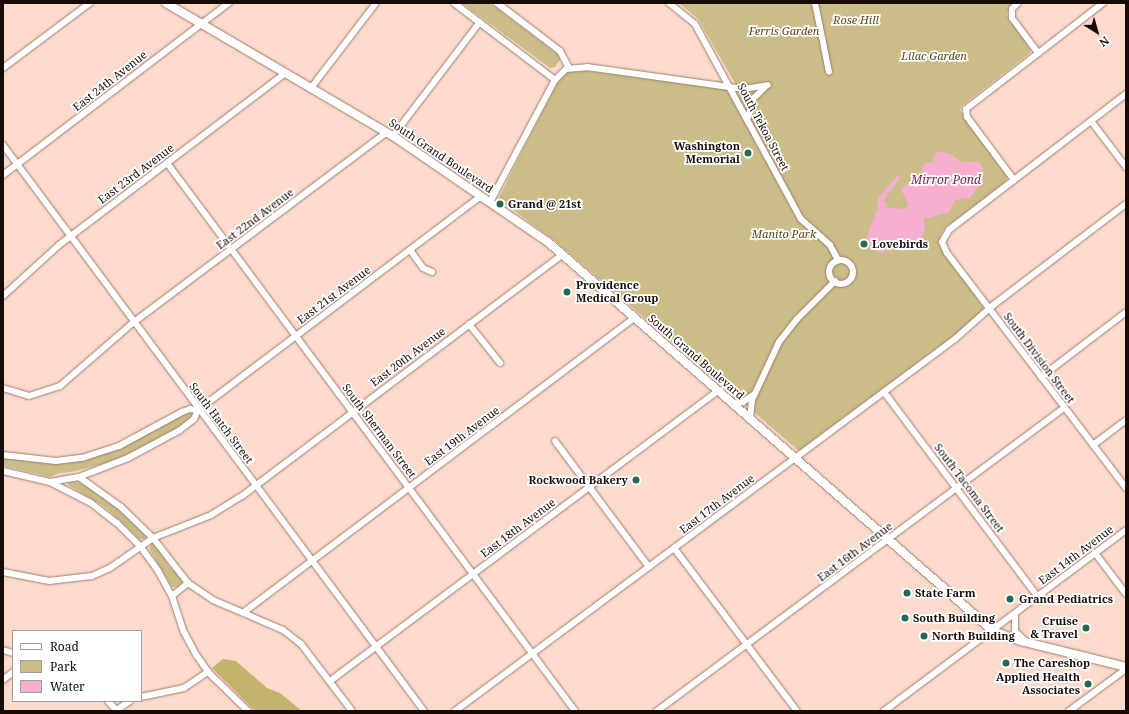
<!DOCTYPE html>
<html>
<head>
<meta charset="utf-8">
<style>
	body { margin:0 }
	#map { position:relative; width:1129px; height:714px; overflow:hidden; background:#fcdacc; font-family:"Noto Serif",serif }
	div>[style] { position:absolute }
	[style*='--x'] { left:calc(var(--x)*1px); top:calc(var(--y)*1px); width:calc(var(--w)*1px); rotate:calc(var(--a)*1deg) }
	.green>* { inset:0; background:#cabd87 }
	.forest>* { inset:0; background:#c5b36d }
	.water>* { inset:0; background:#f7afcf }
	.roads { filter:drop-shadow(0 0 1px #9c7d70) drop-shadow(0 0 1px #9c7d70) }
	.minor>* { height:6px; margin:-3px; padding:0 3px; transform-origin:3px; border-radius:3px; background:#fff }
	.minor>.ring { margin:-3px; padding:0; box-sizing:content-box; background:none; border:6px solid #fff; border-radius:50% }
	.major>* { height:8px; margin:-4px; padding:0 4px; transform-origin:4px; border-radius:4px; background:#fff }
	.dots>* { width:11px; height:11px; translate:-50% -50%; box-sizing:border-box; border:2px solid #fff; border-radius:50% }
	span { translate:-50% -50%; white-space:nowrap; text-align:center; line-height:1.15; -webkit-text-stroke:3.5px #fff; paint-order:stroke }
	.park-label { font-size:11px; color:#564913; font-style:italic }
	.street-label { font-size:11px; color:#160b07 }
	.poi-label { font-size:11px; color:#160b07; font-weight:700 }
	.right { translate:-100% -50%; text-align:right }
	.left { translate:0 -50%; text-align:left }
	.water-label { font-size:12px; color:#752550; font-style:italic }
	.frame { position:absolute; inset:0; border:4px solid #160b07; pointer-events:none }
	.legend { position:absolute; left:12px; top:630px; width:130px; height:72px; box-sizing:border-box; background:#fff; border:1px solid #a29d9c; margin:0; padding:5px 7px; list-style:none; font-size:12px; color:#160b07 }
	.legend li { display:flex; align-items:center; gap:8px; height:20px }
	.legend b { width:20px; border:1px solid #a29d9c }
	.north { position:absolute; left:1077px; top:12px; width:40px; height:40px; -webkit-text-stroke:3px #fff; paint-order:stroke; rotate:143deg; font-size:11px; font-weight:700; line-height:16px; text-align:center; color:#160b07 }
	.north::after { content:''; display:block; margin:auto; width:14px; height:18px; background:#160b07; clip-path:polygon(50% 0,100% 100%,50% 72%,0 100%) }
</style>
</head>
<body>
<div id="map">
	<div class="green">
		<i style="clip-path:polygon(462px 3px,490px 3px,560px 56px,560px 60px,555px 67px,550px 68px)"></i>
		<i style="clip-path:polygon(679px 3px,1012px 3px,1007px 15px,1031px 50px,1029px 54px,963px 105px,960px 110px,1007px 177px,1005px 182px,945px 228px,940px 236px,940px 241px,984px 309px,956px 334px,799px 451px,554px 240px,498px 199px,560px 77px,566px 72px,579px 70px,722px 87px,736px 85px,698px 19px)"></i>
		<i style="clip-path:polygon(187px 411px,192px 413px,192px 418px,172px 431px,126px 455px,103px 464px,71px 472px,59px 473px,50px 477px,3px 466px,3px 458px,60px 463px,122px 447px)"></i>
		<i style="clip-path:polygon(69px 481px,83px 483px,118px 508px,145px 535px,145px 539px,139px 539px,105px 507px,68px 485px)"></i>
		<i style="clip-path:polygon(151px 544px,156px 544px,169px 566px,183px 580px,179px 587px,172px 587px,149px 549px)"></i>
	</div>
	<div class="forest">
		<i style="clip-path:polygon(223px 659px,236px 661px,267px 688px,280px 693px,302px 711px,255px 711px,212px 668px)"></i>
	</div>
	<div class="water">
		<i style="clip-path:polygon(939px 151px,952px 155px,961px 162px,979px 162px,983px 169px,983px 184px,977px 188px,970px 198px,955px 200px,949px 212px,924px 219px,925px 232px,915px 246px,903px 252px,895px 247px,881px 253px,874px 250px,868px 244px,867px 236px,877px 210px,884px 207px,903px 209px,909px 206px,901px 189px,913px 180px,920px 181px,924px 163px,933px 162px,934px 155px)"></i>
		<i style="clip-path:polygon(899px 174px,899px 179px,883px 201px,888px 205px,877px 209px,878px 198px)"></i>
	</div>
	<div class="roads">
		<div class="minor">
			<i style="--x:454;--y:3;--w:127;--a:37.3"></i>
			<i style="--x:497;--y:3;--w:79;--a:37.3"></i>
			<i style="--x:560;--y:51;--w:19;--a:62"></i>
			<i style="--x:669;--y:3;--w:33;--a:39"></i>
			<i style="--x:695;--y:24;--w:222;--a:61.5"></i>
			<i style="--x:801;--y:219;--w:39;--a:42"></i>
			<i style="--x:830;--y:245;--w:17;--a:62"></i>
			<i style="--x:815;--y:3;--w:70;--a:78.5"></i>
			<i style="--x:1018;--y:3;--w:8;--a:135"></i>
			<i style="--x:1012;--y:9;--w:9;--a:90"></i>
			<i style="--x:1012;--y:18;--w:44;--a:53.4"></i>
			<i style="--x:3;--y:68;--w:109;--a:-36.8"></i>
			<i style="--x:311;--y:88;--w:107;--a:-52.6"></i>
			<i style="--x:1126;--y:94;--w:223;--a:142.5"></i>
			<i style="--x:949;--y:230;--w:14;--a:120"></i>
			<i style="--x:942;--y:242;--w:12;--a:66"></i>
			<i style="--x:947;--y:253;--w:295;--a:52.7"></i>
			<i style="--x:748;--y:117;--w:19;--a:-74"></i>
			<i style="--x:753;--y:99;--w:17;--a:-45"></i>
			<i style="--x:1091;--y:121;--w:58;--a:52.7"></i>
			<i style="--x:393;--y:136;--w:143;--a:-52.7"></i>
			<i style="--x:3;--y:145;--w:705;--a:53.36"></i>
			<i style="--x:167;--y:163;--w:683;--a:53.33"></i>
			<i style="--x:3;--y:175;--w:284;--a:-37.3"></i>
			<i style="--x:1014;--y:180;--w:79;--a:-126.7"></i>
			<i style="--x:967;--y:117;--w:8;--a:-97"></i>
			<i style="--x:966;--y:109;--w:173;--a:-37.7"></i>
			<i style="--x:490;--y:202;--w:138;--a:-62"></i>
			<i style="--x:555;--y:80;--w:16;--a:-45"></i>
			<i style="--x:566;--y:69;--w:21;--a:-5"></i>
			<i style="--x:587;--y:67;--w:158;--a:8"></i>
			<i style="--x:743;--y:89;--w:25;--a:-9"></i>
			<i style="--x:410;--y:250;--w:22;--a:54"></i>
			<i style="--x:423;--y:268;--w:10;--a:24"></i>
			<i class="ring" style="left:829px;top:260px;width:18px;height:18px"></i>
			<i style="--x:3;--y:296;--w:76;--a:-42.3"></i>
			<i style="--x:59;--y:245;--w:285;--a:-37.2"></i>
			<i style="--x:469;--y:324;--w:50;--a:51.5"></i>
			<i style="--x:1041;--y:377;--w:107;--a:-37.4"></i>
			<i style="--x:3;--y:388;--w:27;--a:17"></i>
			<i style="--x:29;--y:396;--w:33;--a:-18"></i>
			<i style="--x:60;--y:386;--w:98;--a:-40.9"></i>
			<i style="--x:134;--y:322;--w:316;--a:-36.9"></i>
			<i style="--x:884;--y:392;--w:256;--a:53.1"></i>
			<i style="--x:731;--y:403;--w:12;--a:-5"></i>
			<i style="--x:743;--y:402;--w:12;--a:-35"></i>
			<i style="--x:750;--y:419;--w:19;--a:-84"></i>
			<i style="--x:752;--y:400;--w:64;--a:-65"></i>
			<i style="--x:779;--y:342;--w:29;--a:-52"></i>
			<i style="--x:797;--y:319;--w:54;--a:-45"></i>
			<i style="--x:555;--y:441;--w:157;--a:53.3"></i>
			<i style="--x:1093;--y:445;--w:41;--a:-37.1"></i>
			<i style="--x:3;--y:455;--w:53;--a:6.5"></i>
			<i style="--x:56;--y:461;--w:26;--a:-7"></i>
			<i style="--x:82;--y:458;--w:39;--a:-18"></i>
			<i style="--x:119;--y:446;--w:72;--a:-28.4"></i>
			<i style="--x:182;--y:412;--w:9;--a:-21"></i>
			<i style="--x:190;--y:409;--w:8;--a:7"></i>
			<i style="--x:3;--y:471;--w:48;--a:13.2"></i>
			<i style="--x:50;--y:482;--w:46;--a:27.1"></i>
			<i style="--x:91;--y:503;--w:33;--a:38"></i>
			<i style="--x:117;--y:523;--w:33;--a:45"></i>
			<i style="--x:140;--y:546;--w:31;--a:54"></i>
			<i style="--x:158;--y:571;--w:29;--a:61"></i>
			<i style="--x:172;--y:596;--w:38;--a:72"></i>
			<i style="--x:184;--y:632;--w:27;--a:62"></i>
			<i style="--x:197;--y:656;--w:19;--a:55"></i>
			<i style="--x:208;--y:672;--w:56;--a:44.3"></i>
			<i style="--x:79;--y:477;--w:52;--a:35.5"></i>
			<i style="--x:121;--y:507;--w:45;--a:44.1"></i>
			<i style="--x:153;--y:538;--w:57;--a:52.1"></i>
			<i style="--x:188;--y:583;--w:30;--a:34"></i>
			<i style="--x:213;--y:600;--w:76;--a:23.2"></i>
			<i style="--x:283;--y:630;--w:23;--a:38"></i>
			<i style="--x:301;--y:644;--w:84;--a:52.7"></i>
			<i style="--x:50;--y:482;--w:29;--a:-10"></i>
			<i style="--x:79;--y:477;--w:53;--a:-21.2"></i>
			<i style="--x:128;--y:458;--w:59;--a:-28.3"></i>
			<i style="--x:180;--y:430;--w:18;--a:-38"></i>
			<i style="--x:194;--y:419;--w:10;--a:-66"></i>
			<i style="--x:198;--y:410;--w:355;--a:-37.1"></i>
			<i style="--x:674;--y:548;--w:204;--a:53"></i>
			<i style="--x:1095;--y:553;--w:51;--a:52.9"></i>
			<i style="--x:3;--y:572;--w:47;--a:11.1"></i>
			<i style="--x:49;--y:581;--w:43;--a:-6.6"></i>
			<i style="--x:92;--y:576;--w:20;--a:-24"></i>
			<i style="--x:110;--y:568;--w:52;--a:-34.9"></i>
			<i style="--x:153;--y:538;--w:62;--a:-21.6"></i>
			<i style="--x:211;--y:515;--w:36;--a:-32"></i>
			<i style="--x:242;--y:496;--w:402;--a:-37"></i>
			<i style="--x:172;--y:596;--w:21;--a:-39"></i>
			<i style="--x:244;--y:612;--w:490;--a:-37"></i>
			<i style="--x:1015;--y:614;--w:17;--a:90"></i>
			<i style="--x:1015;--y:631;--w:13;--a:45"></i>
			<i style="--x:3;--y:650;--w:10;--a:17"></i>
			<i style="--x:3;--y:680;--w:13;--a:-39"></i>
			<i style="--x:330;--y:681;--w:484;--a:-36.8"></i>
			<i style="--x:141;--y:697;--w:44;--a:-11.8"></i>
			<i style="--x:184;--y:688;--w:29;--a:-34"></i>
			<i style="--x:108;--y:701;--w:12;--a:48"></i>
			<i style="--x:115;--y:711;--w:18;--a:-34"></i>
			<i style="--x:455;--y:711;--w:623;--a:-36.65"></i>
			<i style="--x:955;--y:339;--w:50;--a:-41.7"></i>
			<i style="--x:992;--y:306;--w:168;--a:-37.3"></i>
			<i style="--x:657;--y:711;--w:507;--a:-36.67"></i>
			<i style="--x:884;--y:711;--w:302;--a:-36.8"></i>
			<i style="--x:1069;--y:711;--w:71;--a:-36.4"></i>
		</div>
		<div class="major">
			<i style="--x:166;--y:3;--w:263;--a:30.4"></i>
			<i style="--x:393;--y:136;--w:188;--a:34.4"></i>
			<i style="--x:548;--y:242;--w:591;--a:41.16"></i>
			<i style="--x:993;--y:631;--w:30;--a:20"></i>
			<i style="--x:1021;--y:641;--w:108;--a:13.9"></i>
		</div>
	</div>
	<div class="dots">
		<i style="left:748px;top:153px;background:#256857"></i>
		<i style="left:500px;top:204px;background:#256857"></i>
		<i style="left:864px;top:244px;background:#256857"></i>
		<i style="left:567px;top:292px;background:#256857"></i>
		<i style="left:636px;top:480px;background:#256857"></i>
		<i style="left:907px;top:593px;background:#256857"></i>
		<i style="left:1010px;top:599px;background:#256857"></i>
		<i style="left:905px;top:618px;background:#256857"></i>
		<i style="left:1086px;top:628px;background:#256857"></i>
		<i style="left:924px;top:636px;background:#256857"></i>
		<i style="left:1006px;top:663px;background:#256857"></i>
		<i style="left:1088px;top:684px;background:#256857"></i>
	</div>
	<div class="park-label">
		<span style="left:856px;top:20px">Rose Hill</span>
		<span style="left:784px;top:31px">Ferris Garden</span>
		<span style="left:934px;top:56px">Lilac Garden</span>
		<span style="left:784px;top:234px">Manito Park</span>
	</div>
	<div class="street-label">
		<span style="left:110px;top:81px;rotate:-38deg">East 24th Avenue</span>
		<span style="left:763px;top:127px;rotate:62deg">South Tekoa Street</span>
		<span style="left:441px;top:156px;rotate:34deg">South Grand Boulevard</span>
		<span style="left:136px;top:174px;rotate:-37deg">East 23rd Avenue</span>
		<span style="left:255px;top:219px;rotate:-37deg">East 22nd Avenue</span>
		<span style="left:334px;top:295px;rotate:-37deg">East 21st Avenue</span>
		<span style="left:408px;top:357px;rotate:-37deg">East 20th Avenue</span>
		<span style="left:696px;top:357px;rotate:41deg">South Grand Boulevard</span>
		<span style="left:1039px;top:358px;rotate:53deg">South Division Street</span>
		<span style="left:221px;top:423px;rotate:53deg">South Hatch Street</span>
		<span style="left:379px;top:431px;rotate:53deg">South Sherman Street</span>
		<span style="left:462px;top:436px;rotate:-37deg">East 19th Avenue</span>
		<span style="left:969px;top:488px;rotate:53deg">South Tacoma Street</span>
		<span style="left:717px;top:504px;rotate:-37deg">East 17th Avenue</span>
		<span style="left:518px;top:528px;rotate:-37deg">East 18th Avenue</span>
		<span style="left:855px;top:552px;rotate:-37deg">East 16th Avenue</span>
		<span style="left:1076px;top:555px;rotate:-37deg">East 14th Avenue</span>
	</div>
	<div class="poi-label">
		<span class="right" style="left:740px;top:153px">Washington<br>Memorial</span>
		<span class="left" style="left:508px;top:204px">Grand @ 21st</span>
		<span class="left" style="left:872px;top:244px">Lovebirds</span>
		<span class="left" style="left:576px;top:292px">Providence<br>Medical Group</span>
		<span class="right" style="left:628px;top:480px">Rockwood Bakery</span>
		<span class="left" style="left:915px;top:593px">State Farm</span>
		<span class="left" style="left:1019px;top:599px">Grand Pediatrics</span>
		<span class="left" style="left:913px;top:618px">South Building</span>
		<span class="right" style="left:1078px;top:628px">Cruise<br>&amp; Travel</span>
		<span class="left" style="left:932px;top:636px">North Building</span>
		<span class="left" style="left:1014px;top:663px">The Careshop</span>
		<span class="right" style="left:1080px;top:684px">Applied Health<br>Associates</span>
	</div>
	<div class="water-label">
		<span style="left:946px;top:180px">Mirror Pond</span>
	</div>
	<div class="frame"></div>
	<ul class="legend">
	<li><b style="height:5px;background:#fff"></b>Road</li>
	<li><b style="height:11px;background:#cabd87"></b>Park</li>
	<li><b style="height:11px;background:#f7afcf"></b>Water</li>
	</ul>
	<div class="north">N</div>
</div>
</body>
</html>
